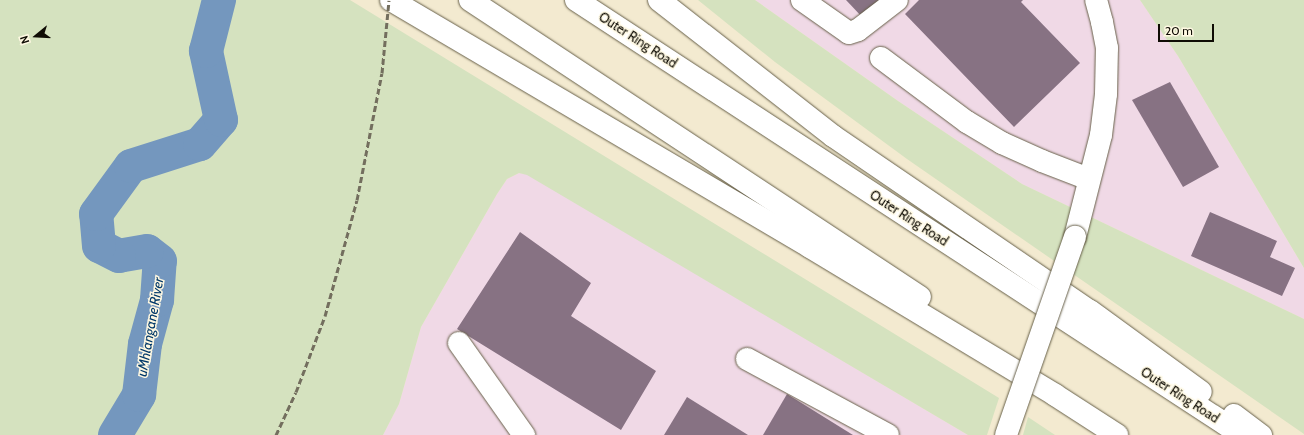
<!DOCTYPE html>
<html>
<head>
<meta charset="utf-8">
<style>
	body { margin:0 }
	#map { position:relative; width:1304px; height:435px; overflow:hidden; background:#f3ead0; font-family:Cabin,sans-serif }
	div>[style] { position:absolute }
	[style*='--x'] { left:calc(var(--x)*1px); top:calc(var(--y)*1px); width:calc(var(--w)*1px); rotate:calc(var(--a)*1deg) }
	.industrial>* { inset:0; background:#f0d9e6 }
	.green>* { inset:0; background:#d5e2bf }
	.river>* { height:34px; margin:-17px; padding:0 17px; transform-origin:17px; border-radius:17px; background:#7497be }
	.building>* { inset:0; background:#877283 }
	.roads { filter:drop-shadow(0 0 1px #676049) drop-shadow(0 0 1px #676049) }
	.minor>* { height:22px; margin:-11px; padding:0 11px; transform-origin:11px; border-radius:11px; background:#fff }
	.highway>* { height:22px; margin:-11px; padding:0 11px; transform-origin:11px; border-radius:11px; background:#fff }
	.rail>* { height:3px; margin-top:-1.5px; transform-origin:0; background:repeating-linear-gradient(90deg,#736e5e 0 6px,transparent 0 9px) }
	.bridges { filter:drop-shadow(0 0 1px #676049) drop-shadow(0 0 1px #676049) }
	.minor-bridge>* { height:22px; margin:-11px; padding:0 11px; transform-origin:11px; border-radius:11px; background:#fff }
	span { translate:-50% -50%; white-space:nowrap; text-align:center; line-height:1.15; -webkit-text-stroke:3px #fef8e2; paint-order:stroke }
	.street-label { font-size:13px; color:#0f0c04 }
	.water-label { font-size:14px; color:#003869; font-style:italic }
	.north { position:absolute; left:16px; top:16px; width:40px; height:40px; -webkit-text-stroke:3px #fef8e2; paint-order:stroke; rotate:252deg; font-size:11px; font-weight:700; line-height:16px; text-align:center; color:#0f0c04 }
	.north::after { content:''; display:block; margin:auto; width:14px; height:18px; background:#0f0c04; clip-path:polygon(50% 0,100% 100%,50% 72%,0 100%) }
	.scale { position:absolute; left:1158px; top:24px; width:56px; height:18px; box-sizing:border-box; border:2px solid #0f0c04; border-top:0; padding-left:5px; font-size:12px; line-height:14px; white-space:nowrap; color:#0f0c04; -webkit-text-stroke:3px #fef8e2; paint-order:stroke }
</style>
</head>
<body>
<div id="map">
	<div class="industrial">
		<i style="clip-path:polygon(755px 0,1140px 0,1178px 56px,1304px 268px,1304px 319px,1022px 184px,898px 101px)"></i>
		<i style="clip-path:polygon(519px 173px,527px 174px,968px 435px,383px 435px,399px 404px,421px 327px,497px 194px,507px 179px)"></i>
	</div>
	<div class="green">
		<i style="clip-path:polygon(0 0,350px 0,999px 398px,987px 435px,968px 435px,527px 175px,519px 173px,507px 179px,497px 194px,421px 327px,399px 404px,383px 435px,0 435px)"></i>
		<i style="clip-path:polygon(698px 0,755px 0,898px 101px,1022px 184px,1304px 319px,1304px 434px,907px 159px,775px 62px)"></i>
		<i style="clip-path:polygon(1140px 0,1304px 0,1304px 268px,1178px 56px)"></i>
		<i style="clip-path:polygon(1028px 417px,1055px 435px,1023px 435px)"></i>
	</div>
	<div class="river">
		<i style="--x:115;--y:435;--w:47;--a:-59"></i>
		<i style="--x:139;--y:395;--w:51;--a:-83.3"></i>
		<i style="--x:145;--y:344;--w:46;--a:-74.7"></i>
		<i style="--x:157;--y:300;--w:39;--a:-86"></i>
		<i style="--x:160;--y:261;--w:16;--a:-142"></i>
		<i style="--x:147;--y:251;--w:28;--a:170"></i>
		<i style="--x:119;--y:256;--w:22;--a:-153"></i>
		<i style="--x:99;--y:246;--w:32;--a:-95"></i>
		<i style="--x:96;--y:214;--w:59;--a:-53.9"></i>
		<i style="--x:131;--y:166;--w:72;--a:-17.7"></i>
		<i style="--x:200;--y:144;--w:32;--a:-49"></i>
		<i style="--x:221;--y:120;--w:71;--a:-102.3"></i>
		<i style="--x:206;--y:51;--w:53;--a:-75.7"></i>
	</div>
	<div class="building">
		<i style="clip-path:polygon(846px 0,882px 0,863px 18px)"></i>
		<i style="clip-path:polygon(919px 0,1023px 0,1021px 2px,1080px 63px,1014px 127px,905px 14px)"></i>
		<i style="clip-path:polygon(1170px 82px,1219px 167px,1183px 187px,1132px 100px)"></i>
		<i style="clip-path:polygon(1210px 212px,1277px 241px,1270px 257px,1295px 268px,1282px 296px,1191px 256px)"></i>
		<i style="clip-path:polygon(520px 232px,591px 283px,571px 316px,656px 371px,621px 430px,457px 329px)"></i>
		<i style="clip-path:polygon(787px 394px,853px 435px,763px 435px)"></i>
		<i style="clip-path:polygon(687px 397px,748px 435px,664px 435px)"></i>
	</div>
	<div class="roads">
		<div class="minor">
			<i style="--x:802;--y:0;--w:57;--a:35.1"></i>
			<i style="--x:849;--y:33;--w:9;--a:-18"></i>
			<i style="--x:858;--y:30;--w:49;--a:-37.6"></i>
			<i style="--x:881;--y:58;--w:107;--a:36.7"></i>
			<i style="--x:967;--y:122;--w:41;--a:31"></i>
			<i style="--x:1002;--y:143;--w:44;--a:24.2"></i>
			<i style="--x:1042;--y:161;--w:50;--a:21"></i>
			<i style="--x:1075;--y:237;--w:105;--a:-75.7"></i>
			<i style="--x:1101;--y:135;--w:41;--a:-83"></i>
			<i style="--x:1106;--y:94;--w:46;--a:-88.8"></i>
			<i style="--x:1107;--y:48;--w:26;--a:-101"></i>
			<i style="--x:1102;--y:22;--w:23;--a:-105"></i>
			<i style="--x:459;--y:343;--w:113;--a:54.8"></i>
			<i style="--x:747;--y:359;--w:160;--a:28.3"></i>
		</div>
		<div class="highway">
			<i style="--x:391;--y:0;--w:486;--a:30.5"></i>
			<i style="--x:810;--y:247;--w:286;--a:31.1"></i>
			<i style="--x:1055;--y:395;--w:74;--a:32.8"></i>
			<i style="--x:470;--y:0;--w:539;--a:33.42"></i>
			<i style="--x:576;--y:0;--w:795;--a:33.15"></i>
			<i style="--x:659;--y:0;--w:221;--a:38"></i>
			<i style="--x:833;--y:136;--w:311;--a:34.3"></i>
			<i style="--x:1090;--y:311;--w:137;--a:36.1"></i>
			<i style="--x:1234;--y:415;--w:34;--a:37"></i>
		</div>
	</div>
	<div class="rail">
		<i style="--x:276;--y:435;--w:47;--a:-65.1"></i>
		<i style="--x:296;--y:392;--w:81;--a:-69.1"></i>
		<i style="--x:325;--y:316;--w:120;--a:-74.6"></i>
		<i style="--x:357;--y:200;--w:129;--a:-78.9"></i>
		<i style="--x:382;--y:73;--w:73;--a:-84.5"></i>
	</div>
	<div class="bridges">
		<div class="minor-bridge">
			<i style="--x:1006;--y:435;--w:210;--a:-70.8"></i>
		</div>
	</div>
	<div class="street-label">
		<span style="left:638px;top:40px;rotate:33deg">Outer Ring Road</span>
		<span style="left:909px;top:218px;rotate:33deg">Outer Ring Road</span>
		<span style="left:1180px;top:395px;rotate:33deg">Outer Ring Road</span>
	</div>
	<div class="water-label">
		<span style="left:150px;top:327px;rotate:-80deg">uMhlangane River</span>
	</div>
	<div class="north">N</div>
	<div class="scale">20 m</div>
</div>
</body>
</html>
